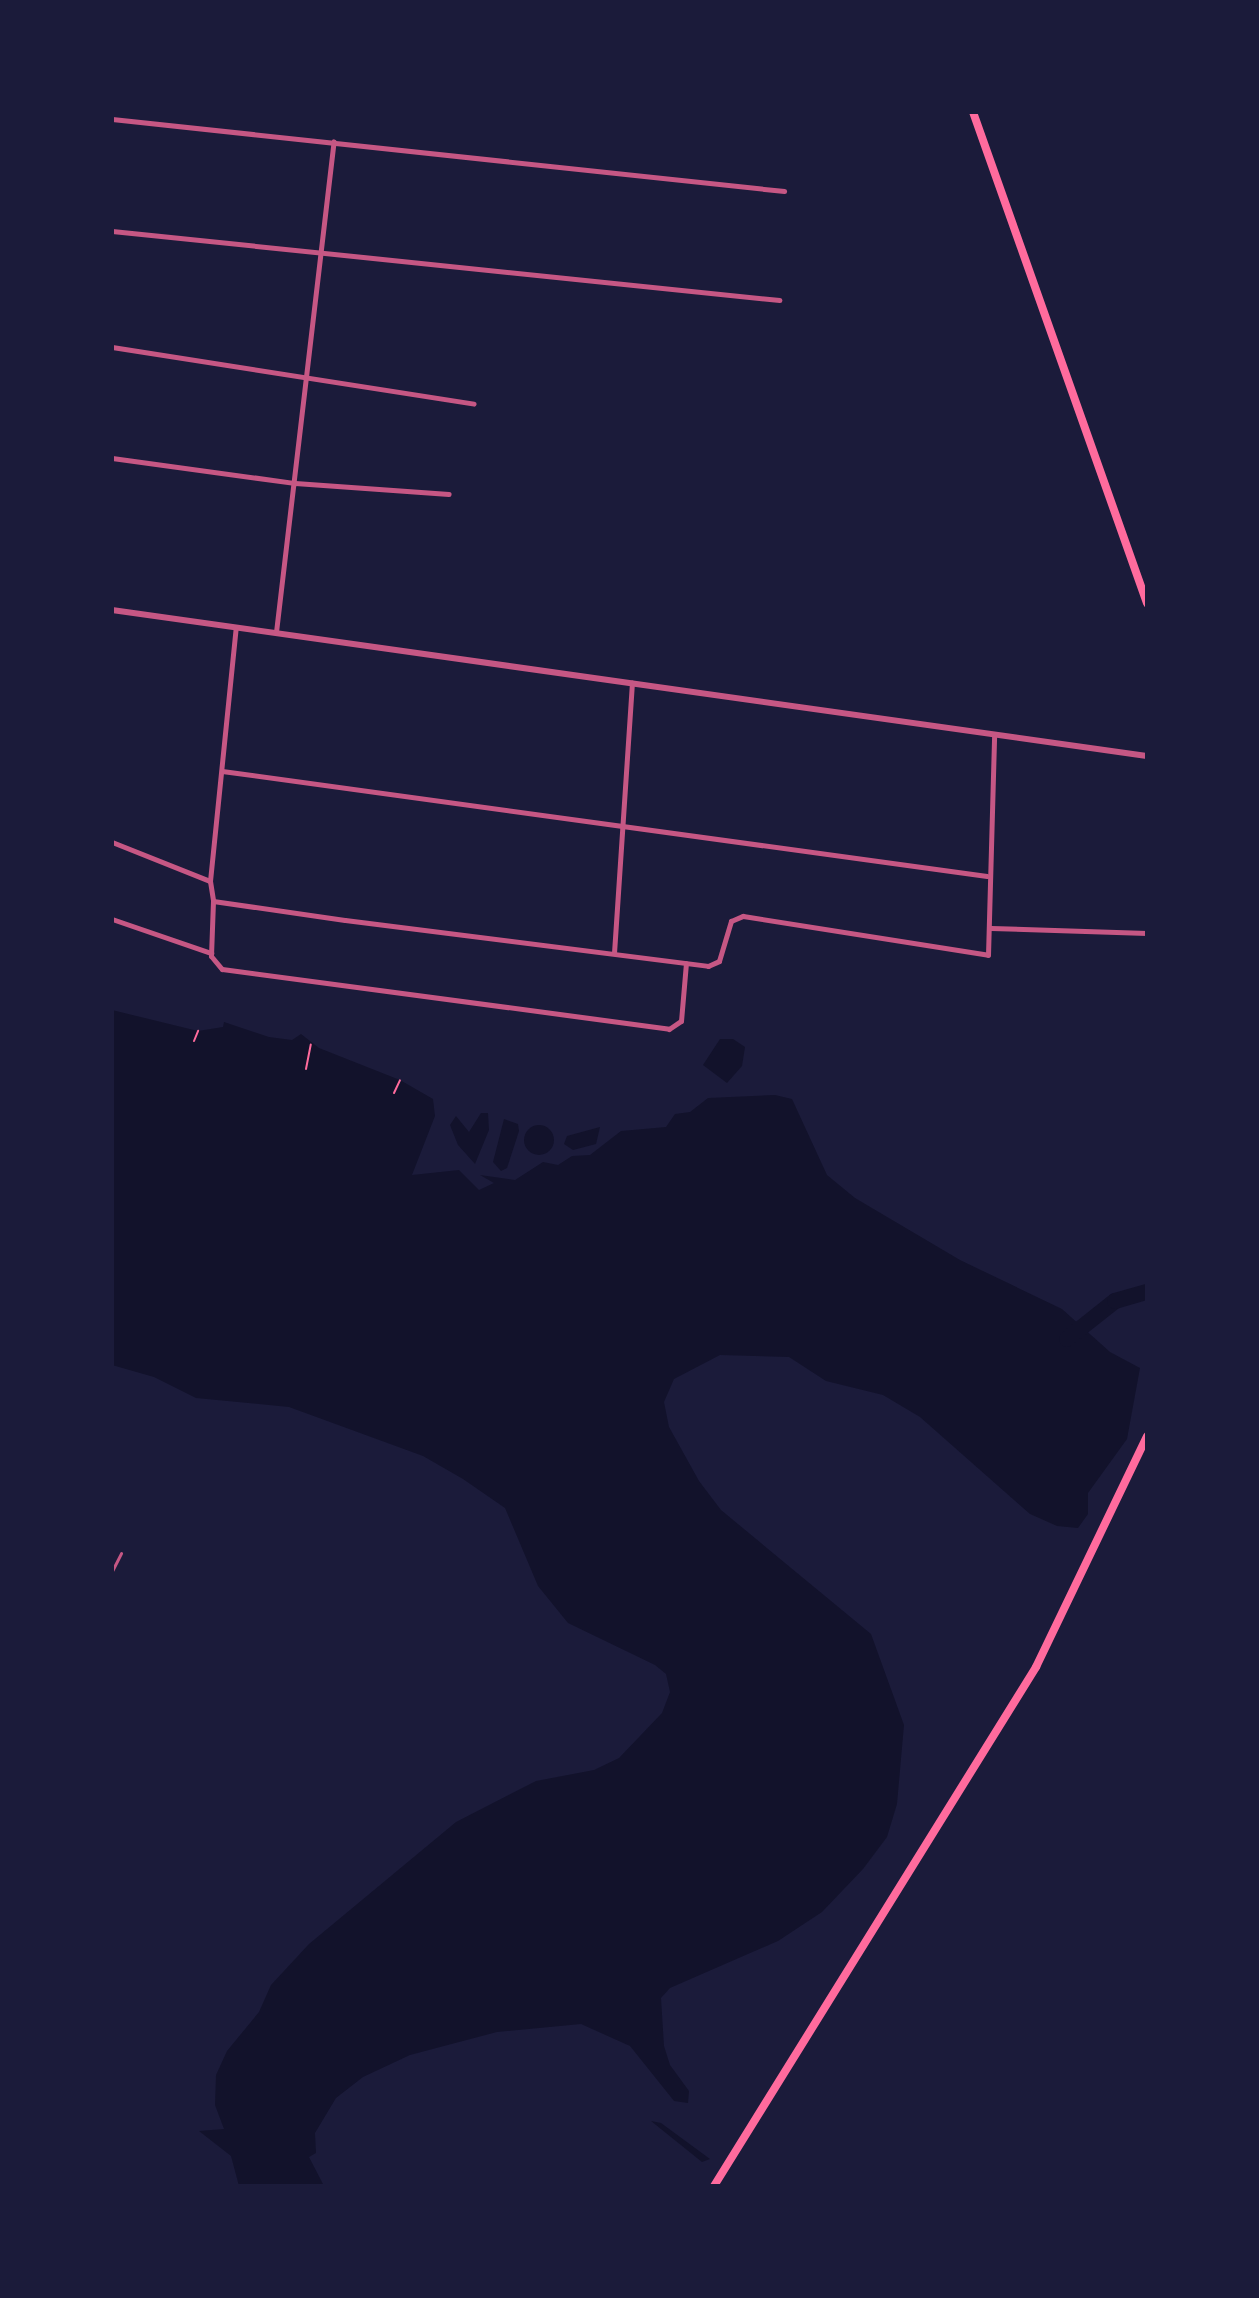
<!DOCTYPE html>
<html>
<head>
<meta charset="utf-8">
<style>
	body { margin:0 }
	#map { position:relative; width:1259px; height:2298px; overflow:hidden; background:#1b1b3a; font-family:Mulish,sans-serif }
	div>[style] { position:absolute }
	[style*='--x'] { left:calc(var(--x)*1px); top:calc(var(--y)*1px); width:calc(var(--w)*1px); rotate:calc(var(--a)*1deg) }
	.water>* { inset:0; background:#12122b }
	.round { border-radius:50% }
	.river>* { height:16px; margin:-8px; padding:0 8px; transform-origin:8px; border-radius:8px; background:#12122b }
	.path>* { height:2px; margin:-1px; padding:0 1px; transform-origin:1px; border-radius:1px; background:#ff6b9d }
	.service>* { height:3px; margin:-1.5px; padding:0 1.5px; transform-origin:1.5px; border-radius:1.5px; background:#c65784 }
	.minor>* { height:5px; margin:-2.5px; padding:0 2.5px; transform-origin:2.5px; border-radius:2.5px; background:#c65784 }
	.tertiary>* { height:6px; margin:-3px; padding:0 3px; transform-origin:3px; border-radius:3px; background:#c65784 }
	.primary>* { height:8px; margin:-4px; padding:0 4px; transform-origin:4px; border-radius:4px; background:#ff6b9d }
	span { translate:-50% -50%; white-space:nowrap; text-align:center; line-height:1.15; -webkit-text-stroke:7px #1b1b3a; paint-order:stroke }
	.frame { position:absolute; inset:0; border:114px solid #1b1b3a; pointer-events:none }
</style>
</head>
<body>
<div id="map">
	<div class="water">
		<i style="clip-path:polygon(112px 1010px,198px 1031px,223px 1027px,224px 1022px,269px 1037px,292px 1040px,301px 1034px,319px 1048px,400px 1080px,433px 1099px,435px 1116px,412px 1175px,459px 1170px,479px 1190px,494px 1183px,480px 1175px,515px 1180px,543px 1162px,558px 1165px,572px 1156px,590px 1155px,621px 1131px,666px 1127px,675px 1114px,690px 1112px,708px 1098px,775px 1095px,792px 1099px,827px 1175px,855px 1198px,960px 1260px,1062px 1309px,1110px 1352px,1140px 1368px,1127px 1439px,1088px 1493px,1088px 1514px,1078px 1528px,1057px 1526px,1030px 1514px,920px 1417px,883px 1395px,826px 1381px,789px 1357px,720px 1355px,674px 1379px,664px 1402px,669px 1427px,699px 1481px,721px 1510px,871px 1634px,904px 1725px,897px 1804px,887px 1837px,863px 1869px,822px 1912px,778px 1941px,670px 1988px,661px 1998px,664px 2046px,670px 2065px,689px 2091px,688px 2103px,674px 2101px,630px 2046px,581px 2024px,497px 2032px,410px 2055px,363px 2077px,336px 2098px,315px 2133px,316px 2153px,309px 2157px,324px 2186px,239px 2186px,231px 2156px,199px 2131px,224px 2129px,215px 2105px,216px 2075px,227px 2051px,259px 2012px,271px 1985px,309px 1944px,456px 1822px,536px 1781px,594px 1770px,619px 1758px,662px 1713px,670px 1692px,666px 1674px,655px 1665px,568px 1623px,538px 1586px,505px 1508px,463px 1479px,423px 1456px,289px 1407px,196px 1398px,154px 1377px,112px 1365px)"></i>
		<i style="clip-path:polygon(720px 1039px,733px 1039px,745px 1047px,742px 1066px,727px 1083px,703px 1065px)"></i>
		<i style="clip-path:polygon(481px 1113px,488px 1113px,489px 1130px,475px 1164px,458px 1145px,450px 1125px,456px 1116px,469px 1132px)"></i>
		<i style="clip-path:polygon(504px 1119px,518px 1124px,519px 1131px,507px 1168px,501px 1171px,493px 1162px)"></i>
		<i class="round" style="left:524px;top:1125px;width:30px;height:30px"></i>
		<i style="clip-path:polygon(600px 1127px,596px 1144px,573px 1150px,564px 1144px,567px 1136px)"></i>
		<i style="clip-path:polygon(651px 2121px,661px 2123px,710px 2159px,702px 2162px)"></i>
	</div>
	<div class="river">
		<i style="--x:1067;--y:1339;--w:61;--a:-38.4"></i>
		<i style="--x:1115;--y:1301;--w:33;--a:-16"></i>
	</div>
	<div class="path">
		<i style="--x:194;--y:1041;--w:11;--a:-68"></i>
		<i style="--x:306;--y:1069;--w:25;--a:-79"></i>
		<i style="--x:394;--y:1093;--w:14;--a:-65"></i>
	</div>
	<div class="service">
		<i style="--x:112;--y:1571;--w:20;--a:-63"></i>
	</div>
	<div class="minor">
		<i style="--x:112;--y:119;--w:676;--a:6.12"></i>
		<i style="--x:112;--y:231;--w:671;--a:5.91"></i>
		<i style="--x:112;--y:347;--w:366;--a:8.9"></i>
		<i style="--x:112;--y:458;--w:185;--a:7.8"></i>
		<i style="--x:295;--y:483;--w:154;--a:4.1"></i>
		<i style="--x:276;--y:632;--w:494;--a:-83.3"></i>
		<i style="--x:222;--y:771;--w:772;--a:7.82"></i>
		<i style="--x:112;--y:842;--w:105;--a:21.7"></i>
		<i style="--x:210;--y:881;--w:20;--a:81"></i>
		<i style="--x:213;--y:901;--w:133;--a:8.2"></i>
		<i style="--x:345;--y:920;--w:366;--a:7.2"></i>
		<i style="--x:708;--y:966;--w:12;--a:-24"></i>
		<i style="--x:719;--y:961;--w:42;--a:-73.3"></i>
		<i style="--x:731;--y:921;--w:13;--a:-23"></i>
		<i style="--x:743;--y:916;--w:248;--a:9"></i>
		<i style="--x:988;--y:955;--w:221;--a:-88.4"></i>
		<i style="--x:210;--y:881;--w:255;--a:-84.2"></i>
		<i style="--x:213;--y:901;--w:55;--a:92.1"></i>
		<i style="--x:211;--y:956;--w:17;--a:50"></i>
		<i style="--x:222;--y:969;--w:451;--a:7.6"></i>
		<i style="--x:669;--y:1029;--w:14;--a:-34"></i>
		<i style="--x:681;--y:1021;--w:58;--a:-85.1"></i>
		<i style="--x:112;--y:919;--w:105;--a:19"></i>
		<i style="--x:991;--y:928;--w:156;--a:1.8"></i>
		<i style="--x:614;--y:953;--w:271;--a:-86.2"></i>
	</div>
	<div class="tertiary">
		<i style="--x:112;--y:610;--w:1045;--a:8.03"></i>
	</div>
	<div class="primary">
		<i style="--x:973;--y:112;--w:521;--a:70.49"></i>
		<i style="--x:714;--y:2186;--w:611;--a:-58.18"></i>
		<i style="--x:1036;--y:1667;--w:256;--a:-64.3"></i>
	</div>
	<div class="frame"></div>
</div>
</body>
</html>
